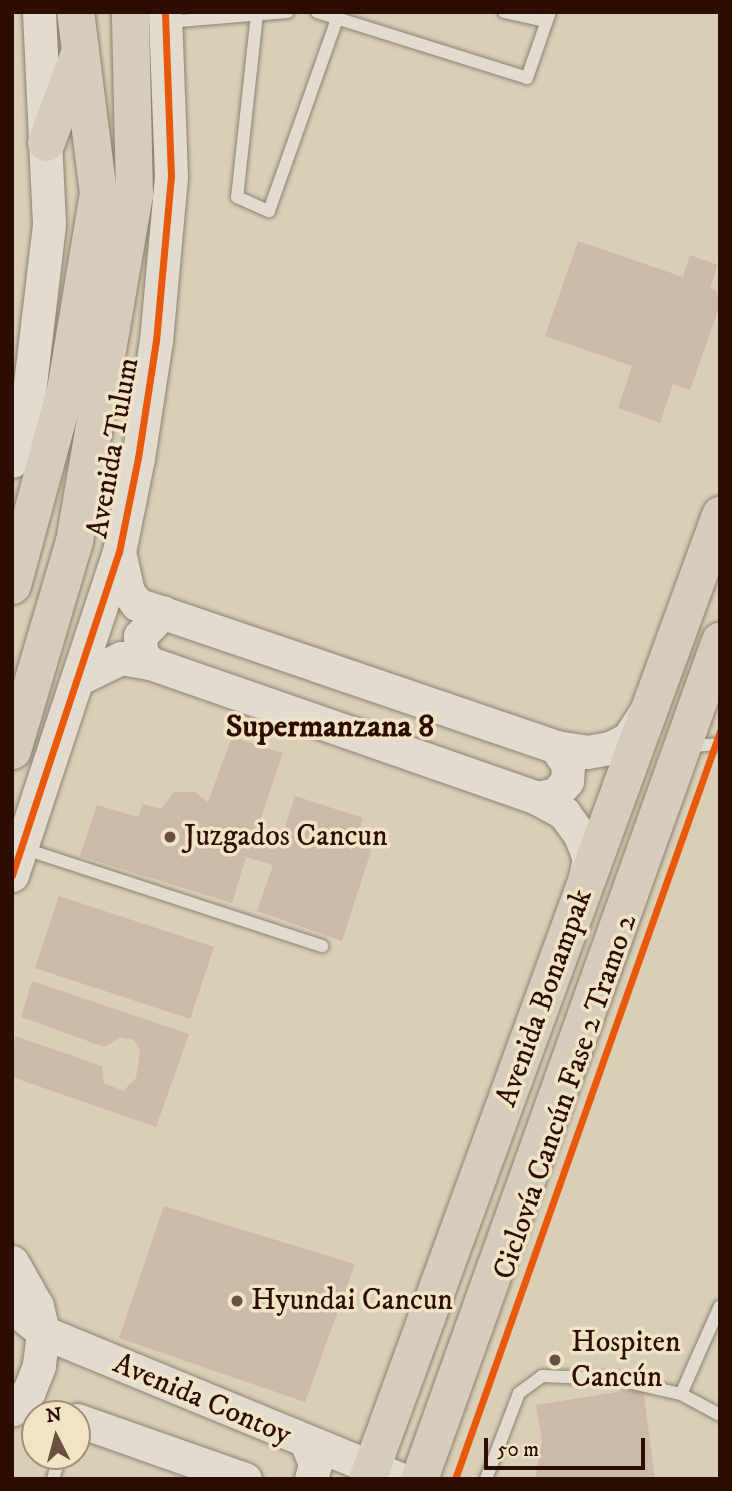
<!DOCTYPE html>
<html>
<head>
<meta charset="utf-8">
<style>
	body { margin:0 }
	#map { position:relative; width:732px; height:1491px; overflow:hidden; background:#dacfb6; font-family:"IM FELL DW Pica",serif }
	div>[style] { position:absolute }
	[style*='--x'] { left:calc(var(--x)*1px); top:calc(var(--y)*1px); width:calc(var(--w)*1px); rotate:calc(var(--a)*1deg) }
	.building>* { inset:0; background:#cbb9a9 }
	.roads { filter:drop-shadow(0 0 2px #8c8172) drop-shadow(0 0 2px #8c8172) }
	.lane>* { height:12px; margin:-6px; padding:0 6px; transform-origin:6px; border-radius:6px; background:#e2dcd0 }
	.secondary>* { height:33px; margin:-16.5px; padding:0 16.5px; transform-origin:16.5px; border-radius:16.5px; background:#e2dcd0 }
	.primary>* { height:37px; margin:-18.5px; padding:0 18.5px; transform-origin:18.5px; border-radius:18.5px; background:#d6ccbb }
	.cycleway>* { height:7px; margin:-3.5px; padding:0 3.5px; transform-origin:3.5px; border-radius:3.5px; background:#e8590c }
	.dots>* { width:19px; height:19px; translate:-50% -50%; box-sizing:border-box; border:4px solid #f1e4c6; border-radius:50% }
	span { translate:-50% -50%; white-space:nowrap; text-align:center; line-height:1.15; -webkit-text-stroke:7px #f1e4c6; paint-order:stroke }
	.street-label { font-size:30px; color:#2d0c01 }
	.poi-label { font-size:30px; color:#2d0c01 }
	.left { translate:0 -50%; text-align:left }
	.neighbourhood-label { font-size:32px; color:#2d0c01; font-weight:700 }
	.frame { position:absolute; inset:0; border:14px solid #2d0c01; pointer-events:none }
	.north { position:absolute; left:21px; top:1400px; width:70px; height:70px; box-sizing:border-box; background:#f1e4c6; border:2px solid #a38e77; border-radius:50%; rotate:354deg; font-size:19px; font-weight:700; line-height:28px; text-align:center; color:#2d0c01 }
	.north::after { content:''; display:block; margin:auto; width:24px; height:32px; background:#6a5040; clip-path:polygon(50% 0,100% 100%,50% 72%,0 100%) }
	.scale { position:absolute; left:484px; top:1438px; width:161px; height:32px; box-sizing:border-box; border:4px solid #2d0c01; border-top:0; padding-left:9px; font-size:21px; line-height:24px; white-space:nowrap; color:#2d0c01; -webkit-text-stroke:5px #f1e4c6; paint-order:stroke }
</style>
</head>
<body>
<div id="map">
	<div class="building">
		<i style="clip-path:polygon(578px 241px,683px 277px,690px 255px,718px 265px,710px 288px,720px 292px,720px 305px,690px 390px,673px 384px,660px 423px,618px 408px,632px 366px,545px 336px)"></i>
		<i style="clip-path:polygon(232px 737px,283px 753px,254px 839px,279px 846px,295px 796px,363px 818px,358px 834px,371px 851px,342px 941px,257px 911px,273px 865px,246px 857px,232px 903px,80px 856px,97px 805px,138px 817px,143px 804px,161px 809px,174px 792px,195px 792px,208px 802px)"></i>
		<i style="clip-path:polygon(59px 896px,214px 947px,190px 1019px,35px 968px)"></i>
		<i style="clip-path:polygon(32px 981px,189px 1034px,156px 1127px,12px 1077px,15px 1036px,102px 1066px,104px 1083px,123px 1091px,136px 1078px,140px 1050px,134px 1040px,121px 1037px,104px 1047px,21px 1017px)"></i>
		<i style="clip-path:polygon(164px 1206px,355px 1264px,305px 1402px,119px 1338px)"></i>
		<i style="clip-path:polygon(643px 1388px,655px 1479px,535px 1479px,542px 1441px,536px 1405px)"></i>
	</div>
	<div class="roads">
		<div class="lane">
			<i style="--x:317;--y:12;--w:220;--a:17.4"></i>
			<i style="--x:527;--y:78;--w:70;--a:-70.8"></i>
			<i style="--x:504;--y:12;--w:43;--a:12.1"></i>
			<i style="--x:257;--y:14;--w:184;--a:96.2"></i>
			<i style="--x:237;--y:197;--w:35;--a:24"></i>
			<i style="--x:269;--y:211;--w:204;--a:-70.5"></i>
			<i style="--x:167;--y:22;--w:121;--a:-4.7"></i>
			<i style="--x:687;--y:746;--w:33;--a:-3"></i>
			<i style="--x:22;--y:848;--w:316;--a:18.1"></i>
			<i style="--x:681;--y:1394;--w:96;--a:-66.1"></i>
			<i style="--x:53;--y:1479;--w:24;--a:-73"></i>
			<i style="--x:486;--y:1479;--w:92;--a:-69"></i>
			<i style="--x:519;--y:1393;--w:29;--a:-36"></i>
			<i style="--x:542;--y:1376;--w:72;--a:2.4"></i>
			<i style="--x:614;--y:1379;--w:69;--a:12.6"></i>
			<i style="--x:681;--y:1394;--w:44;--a:28.3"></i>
		</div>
		<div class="secondary">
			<i style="--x:12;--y:461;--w:62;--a:-75.1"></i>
			<i style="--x:28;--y:401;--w:178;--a:-83.2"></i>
			<i style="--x:49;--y:224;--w:212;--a:-92.7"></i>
			<i style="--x:119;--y:552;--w:41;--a:77.3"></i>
			<i style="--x:128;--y:592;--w:15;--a:53"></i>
			<i style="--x:137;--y:604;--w:443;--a:18.8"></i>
			<i style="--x:556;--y:747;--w:31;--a:9"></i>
			<i style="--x:587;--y:752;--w:23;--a:-10"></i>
			<i style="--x:610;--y:748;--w:20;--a:-27"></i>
			<i style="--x:628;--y:739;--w:31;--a:-57"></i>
			<i style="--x:150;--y:663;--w:13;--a:-132"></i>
			<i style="--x:141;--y:653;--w:17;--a:-93"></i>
			<i style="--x:140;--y:636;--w:33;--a:-46"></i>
			<i style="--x:78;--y:679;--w:48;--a:-26"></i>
			<i style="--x:121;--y:658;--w:29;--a:10"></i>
			<i style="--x:150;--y:663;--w:410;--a:19.2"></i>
			<i style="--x:537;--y:798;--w:31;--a:29"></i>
			<i style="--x:564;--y:813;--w:27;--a:54"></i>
			<i style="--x:580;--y:835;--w:26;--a:69"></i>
			<i style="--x:589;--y:859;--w:25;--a:102"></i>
			<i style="--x:537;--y:798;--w:19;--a:-12"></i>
			<i style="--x:556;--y:794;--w:17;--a:-50"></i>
			<i style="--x:567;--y:781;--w:16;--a:-86"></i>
			<i style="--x:568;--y:765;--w:22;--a:-124"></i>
			<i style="--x:12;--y:875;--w:340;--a:-71.7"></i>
			<i style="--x:119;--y:552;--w:96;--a:-78.6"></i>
			<i style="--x:138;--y:458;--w:118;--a:-81.3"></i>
			<i style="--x:156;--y:341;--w:165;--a:-84.8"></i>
			<i style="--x:171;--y:177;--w:165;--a:-92.1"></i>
			<i style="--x:12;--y:1262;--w:51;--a:60.4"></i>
			<i style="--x:37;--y:1306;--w:27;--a:77"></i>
			<i style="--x:43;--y:1332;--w:34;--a:97"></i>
			<i style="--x:39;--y:1366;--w:27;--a:112"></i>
			<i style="--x:29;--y:1391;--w:25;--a:132"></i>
			<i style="--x:12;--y:1307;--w:40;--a:39"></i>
			<i style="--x:43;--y:1332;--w:386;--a:22.4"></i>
			<i style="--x:77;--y:1420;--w:178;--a:19.4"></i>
			<i style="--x:307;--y:1444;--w:22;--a:68"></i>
			<i style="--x:315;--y:1464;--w:16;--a:105"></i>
		</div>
		<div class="primary">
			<i style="--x:46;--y:142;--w:98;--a:-69.7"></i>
			<i style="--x:12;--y:585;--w:202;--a:-74.8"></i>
			<i style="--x:65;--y:390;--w:200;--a:-80.5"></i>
			<i style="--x:98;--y:193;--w:182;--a:-97.2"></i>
			<i style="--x:12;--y:750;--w:218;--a:-73.5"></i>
			<i style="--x:74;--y:541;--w:352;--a:-80.2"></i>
			<i style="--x:134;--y:194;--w:182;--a:-91.3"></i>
			<i style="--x:367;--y:1479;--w:1027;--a:-69.89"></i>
			<i style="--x:419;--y:1479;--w:891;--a:-70.26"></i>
		</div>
	</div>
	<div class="cycleway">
		<i style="--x:12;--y:875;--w:340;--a:-71.7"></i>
		<i style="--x:119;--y:552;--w:96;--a:-78.6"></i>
		<i style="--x:138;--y:458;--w:118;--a:-81.3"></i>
		<i style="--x:156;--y:341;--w:165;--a:-84.8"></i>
		<i style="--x:171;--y:177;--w:165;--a:-92.1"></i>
		<i style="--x:455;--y:1479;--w:794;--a:-70.49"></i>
	</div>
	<div class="dots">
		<i style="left:170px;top:837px;background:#6a5040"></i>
		<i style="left:237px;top:1301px;background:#6a5040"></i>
		<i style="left:555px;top:1360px;background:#6a5040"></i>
	</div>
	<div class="street-label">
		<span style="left:114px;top:448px;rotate:-80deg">Avenida Tulum</span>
		<span style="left:545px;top:998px;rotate:-70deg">Avenida Bonampak</span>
		<span style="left:566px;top:1097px;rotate:-71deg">Ciclovía Cancún Fase 2 Tramo 2</span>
		<span style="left:202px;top:1400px;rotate:23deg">Avenida Contoy</span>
	</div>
	<div class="poi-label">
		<span class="left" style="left:184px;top:837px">Juzgados Cancun</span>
		<span class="left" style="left:251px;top:1301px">Hyundai Cancun</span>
		<span class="left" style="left:571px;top:1360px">Hospiten<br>Cancún</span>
	</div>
	<div class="neighbourhood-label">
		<span style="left:330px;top:727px">Supermanzana 8</span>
	</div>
	<div class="frame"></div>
	<div class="north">N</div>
	<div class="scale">50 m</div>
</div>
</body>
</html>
